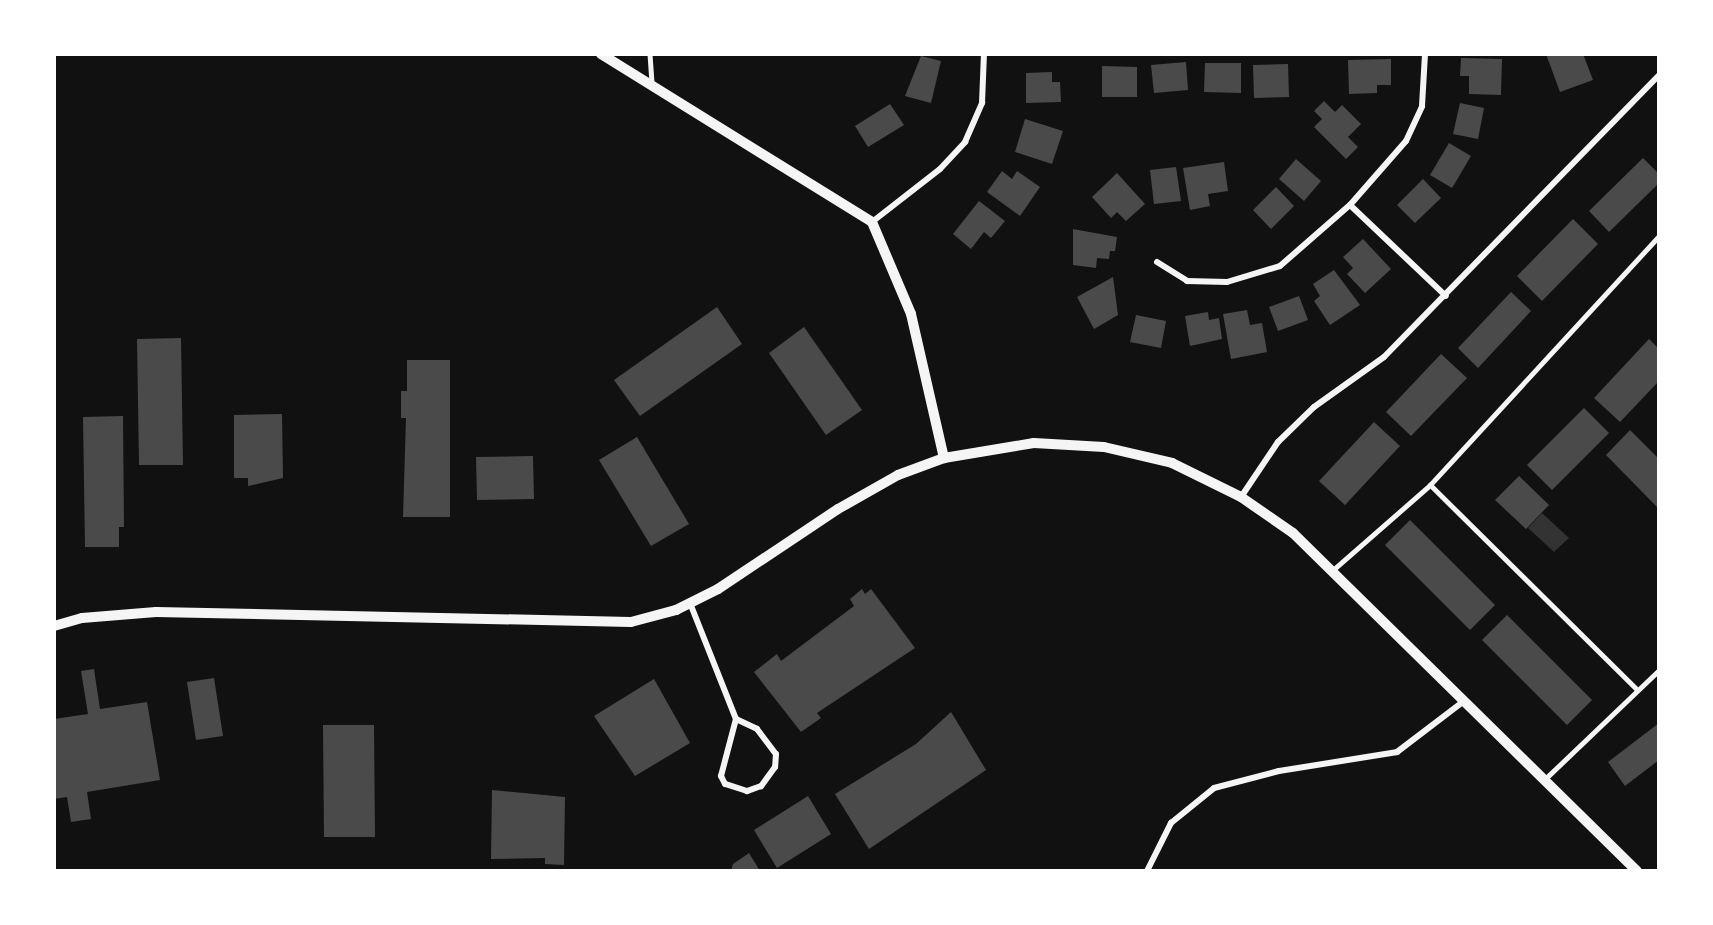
<!DOCTYPE html>
<html>
<head>
<meta charset="utf-8">
<style>
	body { margin:0 }
	#map { position:relative; width:1713px; height:925px; overflow:hidden; background:#111; font-family:Overpass,sans-serif }
	div>[style] { position:absolute }
	[style*='--x'] { left:calc(var(--x)*1px); top:calc(var(--y)*1px); width:calc(var(--w)*1px); rotate:calc(var(--a)*1deg) }
	.water>* { inset:0; background:#333 }
	.building>* { inset:0; background:#4a4a4a }
	.service>* { height:4.5px; margin:-2.25px; padding:0 2.25px; transform-origin:2.25px; border-radius:2.25px; background:#f5f5f5 }
	.minor>* { height:6px; margin:-3px; padding:0 3px; transform-origin:3px; border-radius:3px; background:#f5f5f5 }
	.tertiary>* { height:10px; margin:-5px; padding:0 5px; transform-origin:5px; border-radius:5px; background:#f5f5f5 }
	span { translate:-50% -50%; white-space:nowrap; text-align:center; line-height:1.15; -webkit-text-stroke:4.5px #fff; paint-order:stroke }
	.frame { position:absolute; inset:0; border:56px solid #fff; pointer-events:none }
</style>
</head>
<body>
<div id="map">
	<div class="water">
		<i style="clip-path:polygon(1542px 513px,1569px 538px,1554px 552px,1528px 528px)"></i>
	</div>
	<div class="building">
		<i style="clip-path:polygon(1546px 54px,1583px 54px,1593px 80px,1560px 92px)"></i>
		<i style="clip-path:polygon(921px 56px,941px 61px,931px 103px,905px 96px)"></i>
		<i style="clip-path:polygon(1461px 58px,1502px 59px,1501px 95px,1469px 94px,1469px 76px,1460px 76px)"></i>
		<i style="clip-path:polygon(1391px 59px,1391px 85px,1377px 85px,1377px 93px,1349px 94px,1348px 60px)"></i>
		<i style="clip-path:polygon(1186px 62px,1188px 90px,1154px 93px,1151px 65px)"></i>
		<i style="clip-path:polygon(1205px 63px,1241px 63px,1241px 93px,1204px 92px)"></i>
		<i style="clip-path:polygon(1288px 64px,1289px 97px,1254px 98px,1253px 65px)"></i>
		<i style="clip-path:polygon(1102px 66px,1137px 67px,1137px 97px,1102px 97px)"></i>
		<i style="clip-path:polygon(1052px 72px,1052px 82px,1060px 82px,1061px 102px,1026px 103px,1026px 73px)"></i>
		<i style="clip-path:polygon(1324px 101px,1335px 112px,1342px 105px,1361px 124px,1348px 137px,1358px 147px,1346px 159px,1314px 127px,1322px 119px,1314px 111px)"></i>
		<i style="clip-path:polygon(1460px 103px,1484px 108px,1478px 139px,1453px 134px)"></i>
		<i style="clip-path:polygon(890px 104px,904px 125px,868px 147px,855px 126px)"></i>
		<i style="clip-path:polygon(1025px 119px,1063px 131px,1052px 164px,1015px 152px)"></i>
		<i style="clip-path:polygon(1449px 143px,1471px 156px,1452px 188px,1430px 175px)"></i>
		<i style="clip-path:polygon(1643px 158px,1659px 174px,1659px 183px,1609px 232px,1589px 211px)"></i>
		<i style="clip-path:polygon(1296px 159px,1321px 181px,1304px 201px,1279px 179px)"></i>
		<i style="clip-path:polygon(1224px 162px,1228px 191px,1208px 194px,1210px 206px,1190px 210px,1183px 168px)"></i>
		<i style="clip-path:polygon(1176px 167px,1181px 201px,1154px 204px,1150px 170px)"></i>
		<i style="clip-path:polygon(1002px 171px,1012px 179px,1017px 171px,1040px 187px,1020px 216px,987px 192px)"></i>
		<i style="clip-path:polygon(1117px 173px,1145px 204px,1126px 221px,1117px 212px,1111px 218px,1092px 197px)"></i>
		<i style="clip-path:polygon(1423px 179px,1441px 198px,1415px 223px,1397px 205px)"></i>
		<i style="clip-path:polygon(1276px 187px,1294px 206px,1271px 229px,1253px 210px)"></i>
		<i style="clip-path:polygon(979px 201px,1005px 221px,991px 238px,984px 232px,971px 249px,953px 234px)"></i>
		<i style="clip-path:polygon(1573px 219px,1598px 244px,1542px 301px,1517px 276px)"></i>
		<i style="clip-path:polygon(1073px 229px,1117px 237px,1115px 251px,1110px 251px,1109px 259px,1097px 258px,1096px 268px,1073px 265px)"></i>
		<i style="clip-path:polygon(1363px 239px,1391px 269px,1365px 293px,1347px 274px,1353px 268px,1343px 257px)"></i>
		<i style="clip-path:polygon(1334px 270px,1360px 305px,1330px 325px,1314px 301px,1320px 296px,1313px 284px)"></i>
		<i style="clip-path:polygon(1113px 277px,1118px 315px,1094px 329px,1077px 297px)"></i>
		<i style="clip-path:polygon(1511px 292px,1531px 311px,1478px 368px,1458px 348px)"></i>
		<i style="clip-path:polygon(1299px 296px,1308px 320px,1278px 331px,1269px 307px)"></i>
		<i style="clip-path:polygon(717px 307px,742px 344px,640px 416px,614px 380px)"></i>
		<i style="clip-path:polygon(1247px 310px,1250px 325px,1262px 323px,1267px 352px,1231px 359px,1223px 314px)"></i>
		<i style="clip-path:polygon(1208px 312px,1209px 320px,1219px 318px,1222px 339px,1190px 346px,1185px 316px)"></i>
		<i style="clip-path:polygon(1136px 315px,1166px 321px,1161px 348px,1130px 342px)"></i>
		<i style="clip-path:polygon(804px 327px,862px 410px,826px 435px,769px 353px)"></i>
		<i style="clip-path:polygon(181px 338px,183px 465px,139px 465px,137px 339px)"></i>
		<i style="clip-path:polygon(1649px 339px,1659px 349px,1659px 381px,1620px 422px,1594px 398px)"></i>
		<i style="clip-path:polygon(1441px 354px,1467px 378px,1411px 436px,1386px 412px)"></i>
		<i style="clip-path:polygon(407px 360px,450px 360px,450px 517px,403px 517px,406px 418px,401px 418px,401px 391px,407px 391px)"></i>
		<i style="clip-path:polygon(1584px 408px,1609px 433px,1552px 490px,1527px 465px)"></i>
		<i style="clip-path:polygon(282px 414px,283px 478px,248px 486px,248px 478px,234px 478px,234px 415px)"></i>
		<i style="clip-path:polygon(123px 416px,124px 527px,119px 527px,119px 547px,85px 547px,83px 417px)"></i>
		<i style="clip-path:polygon(1374px 422px,1400px 446px,1345px 505px,1319px 481px)"></i>
		<i style="clip-path:polygon(1630px 430px,1659px 459px,1659px 509px,1606px 455px)"></i>
		<i style="clip-path:polygon(637px 437px,689px 524px,651px 546px,599px 460px)"></i>
		<i style="clip-path:polygon(533px 456px,534px 499px,477px 500px,476px 457px)"></i>
		<i style="clip-path:polygon(1519px 476px,1549px 505px,1526px 529px,1495px 500px)"></i>
		<i style="clip-path:polygon(1410px 520px,1495px 605px,1470px 630px,1385px 545px)"></i>
		<i style="clip-path:polygon(862px 589px,865px 594px,871px 589px,915px 648px,817px 713px,821px 718px,801px 732px,754px 672px,777px 654px,781px 661px,854px 606px,850px 599px)"></i>
		<i style="clip-path:polygon(1507px 615px,1592px 700px,1567px 725px,1482px 640px)"></i>
		<i style="clip-path:polygon(94px 669px,100px 709px,147px 702px,160px 780px,87px 792px,91px 819px,71px 822px,67px 797px,54px 799px,54px 719px,88px 714px,81px 671px)"></i>
		<i style="clip-path:polygon(214px 678px,223px 736px,196px 740px,187px 682px)"></i>
		<i style="clip-path:polygon(654px 679px,690px 743px,635px 776px,594px 716px)"></i>
		<i style="clip-path:polygon(951px 712px,986px 770px,869px 849px,835px 794px,916px 744px)"></i>
		<i style="clip-path:polygon(1659px 723px,1659px 760px,1625px 786px,1608px 762px)"></i>
		<i style="clip-path:polygon(323px 725px,374px 725px,375px 837px,324px 837px)"></i>
		<i style="clip-path:polygon(492px 790px,565px 797px,564px 865px,545px 864px,545px 858px,491px 859px)"></i>
		<i style="clip-path:polygon(808px 796px,831px 834px,777px 868px,754px 830px)"></i>
		<i style="clip-path:polygon(749px 853px,760px 871px,731px 871px,733px 864px)"></i>
	</div>
	<div class="service">
		<i style="--x:650;--y:54;--w:31;--a:86"></i>
		<i style="--x:1333;--y:570;--w:129;--a:-41.2"></i>
		<i style="--x:1637;--y:690;--w:291;--a:-135.3"></i>
		<i style="--x:1430;--y:485;--w:338;--a:-47.4"></i>
		<i style="--x:1544;--y:780;--w:159;--a:-43.7"></i>
	</div>
	<div class="minor">
		<i style="--x:1350;--y:205;--w:132;--a:43.5"></i>
		<i style="--x:872;--y:222;--w:86;--a:-37.9"></i>
		<i style="--x:940;--y:169;--w:37;--a:-47"></i>
		<i style="--x:965;--y:142;--w:43;--a:-66.4"></i>
		<i style="--x:982;--y:103;--w:49;--a:-87.7"></i>
		<i style="--x:1157;--y:262;--w:36;--a:32"></i>
		<i style="--x:1187;--y:281;--w:40;--a:1.4"></i>
		<i style="--x:1227;--y:282;--w:55;--a:-16.8"></i>
		<i style="--x:1280;--y:266;--w:93;--a:-41.1"></i>
		<i style="--x:1350;--y:205;--w:85;--a:-48.8"></i>
		<i style="--x:1406;--y:141;--w:38;--a:-65"></i>
		<i style="--x:1422;--y:106;--w:52;--a:-86.7"></i>
		<i style="--x:1241;--y:497;--w:66;--a:-56.1"></i>
		<i style="--x:1278;--y:442;--w:50;--a:-44.2"></i>
		<i style="--x:1314;--y:407;--w:86;--a:-35.5"></i>
		<i style="--x:1384;--y:357;--w:394;--a:-45.7"></i>
		<i style="--x:690;--y:603;--w:125;--a:68.4"></i>
		<i style="--x:736;--y:719;--w:23;--a:25"></i>
		<i style="--x:757;--y:729;--w:31;--a:53"></i>
		<i style="--x:776;--y:754;--w:13;--a:94"></i>
		<i style="--x:775;--y:767;--w:24;--a:126"></i>
		<i style="--x:761;--y:786;--w:15;--a:160"></i>
		<i style="--x:747;--y:791;--w:23;--a:-162"></i>
		<i style="--x:725;--y:784;--w:9;--a:-117"></i>
		<i style="--x:721;--y:776;--w:59;--a:-75.3"></i>
		<i style="--x:1147;--y:871;--w:54;--a:-63.4"></i>
		<i style="--x:1171;--y:823;--w:55;--a:-39.1"></i>
		<i style="--x:1214;--y:788;--w:67;--a:-14.7"></i>
		<i style="--x:1279;--y:771;--w:120;--a:-9.1"></i>
		<i style="--x:1397;--y:752;--w:84;--a:-37.3"></i>
	</div>
	<div class="tertiary">
		<i style="--x:601;--y:54;--w:319;--a:31.8"></i>
		<i style="--x:872;--y:222;--w:100;--a:67"></i>
		<i style="--x:911;--y:314;--w:148;--a:77.1"></i>
		<i style="--x:54;--y:626;--w:29;--a:-16"></i>
		<i style="--x:82;--y:618;--w:74;--a:-4.6"></i>
		<i style="--x:156;--y:612;--w:475;--a:1.2"></i>
		<i style="--x:631;--y:622;--w:47;--a:-14.9"></i>
		<i style="--x:676;--y:610;--w:47;--a:-26.6"></i>
		<i style="--x:718;--y:589;--w:144;--a:-33.7"></i>
		<i style="--x:838;--y:509;--w:69;--a:-29.5"></i>
		<i style="--x:898;--y:475;--w:49;--a:-20.3"></i>
		<i style="--x:944;--y:458;--w:91;--a:-9.5"></i>
		<i style="--x:1034;--y:443;--w:70;--a:3.3"></i>
		<i style="--x:1104;--y:447;--w:70;--a:13.2"></i>
		<i style="--x:1172;--y:463;--w:77;--a:26.2"></i>
		<i style="--x:1241;--y:497;--w:63;--a:34.7"></i>
		<i style="--x:1293;--y:533;--w:482;--a:44.5"></i>
	</div>
	<div class="frame"></div>
</div>
</body>
</html>
